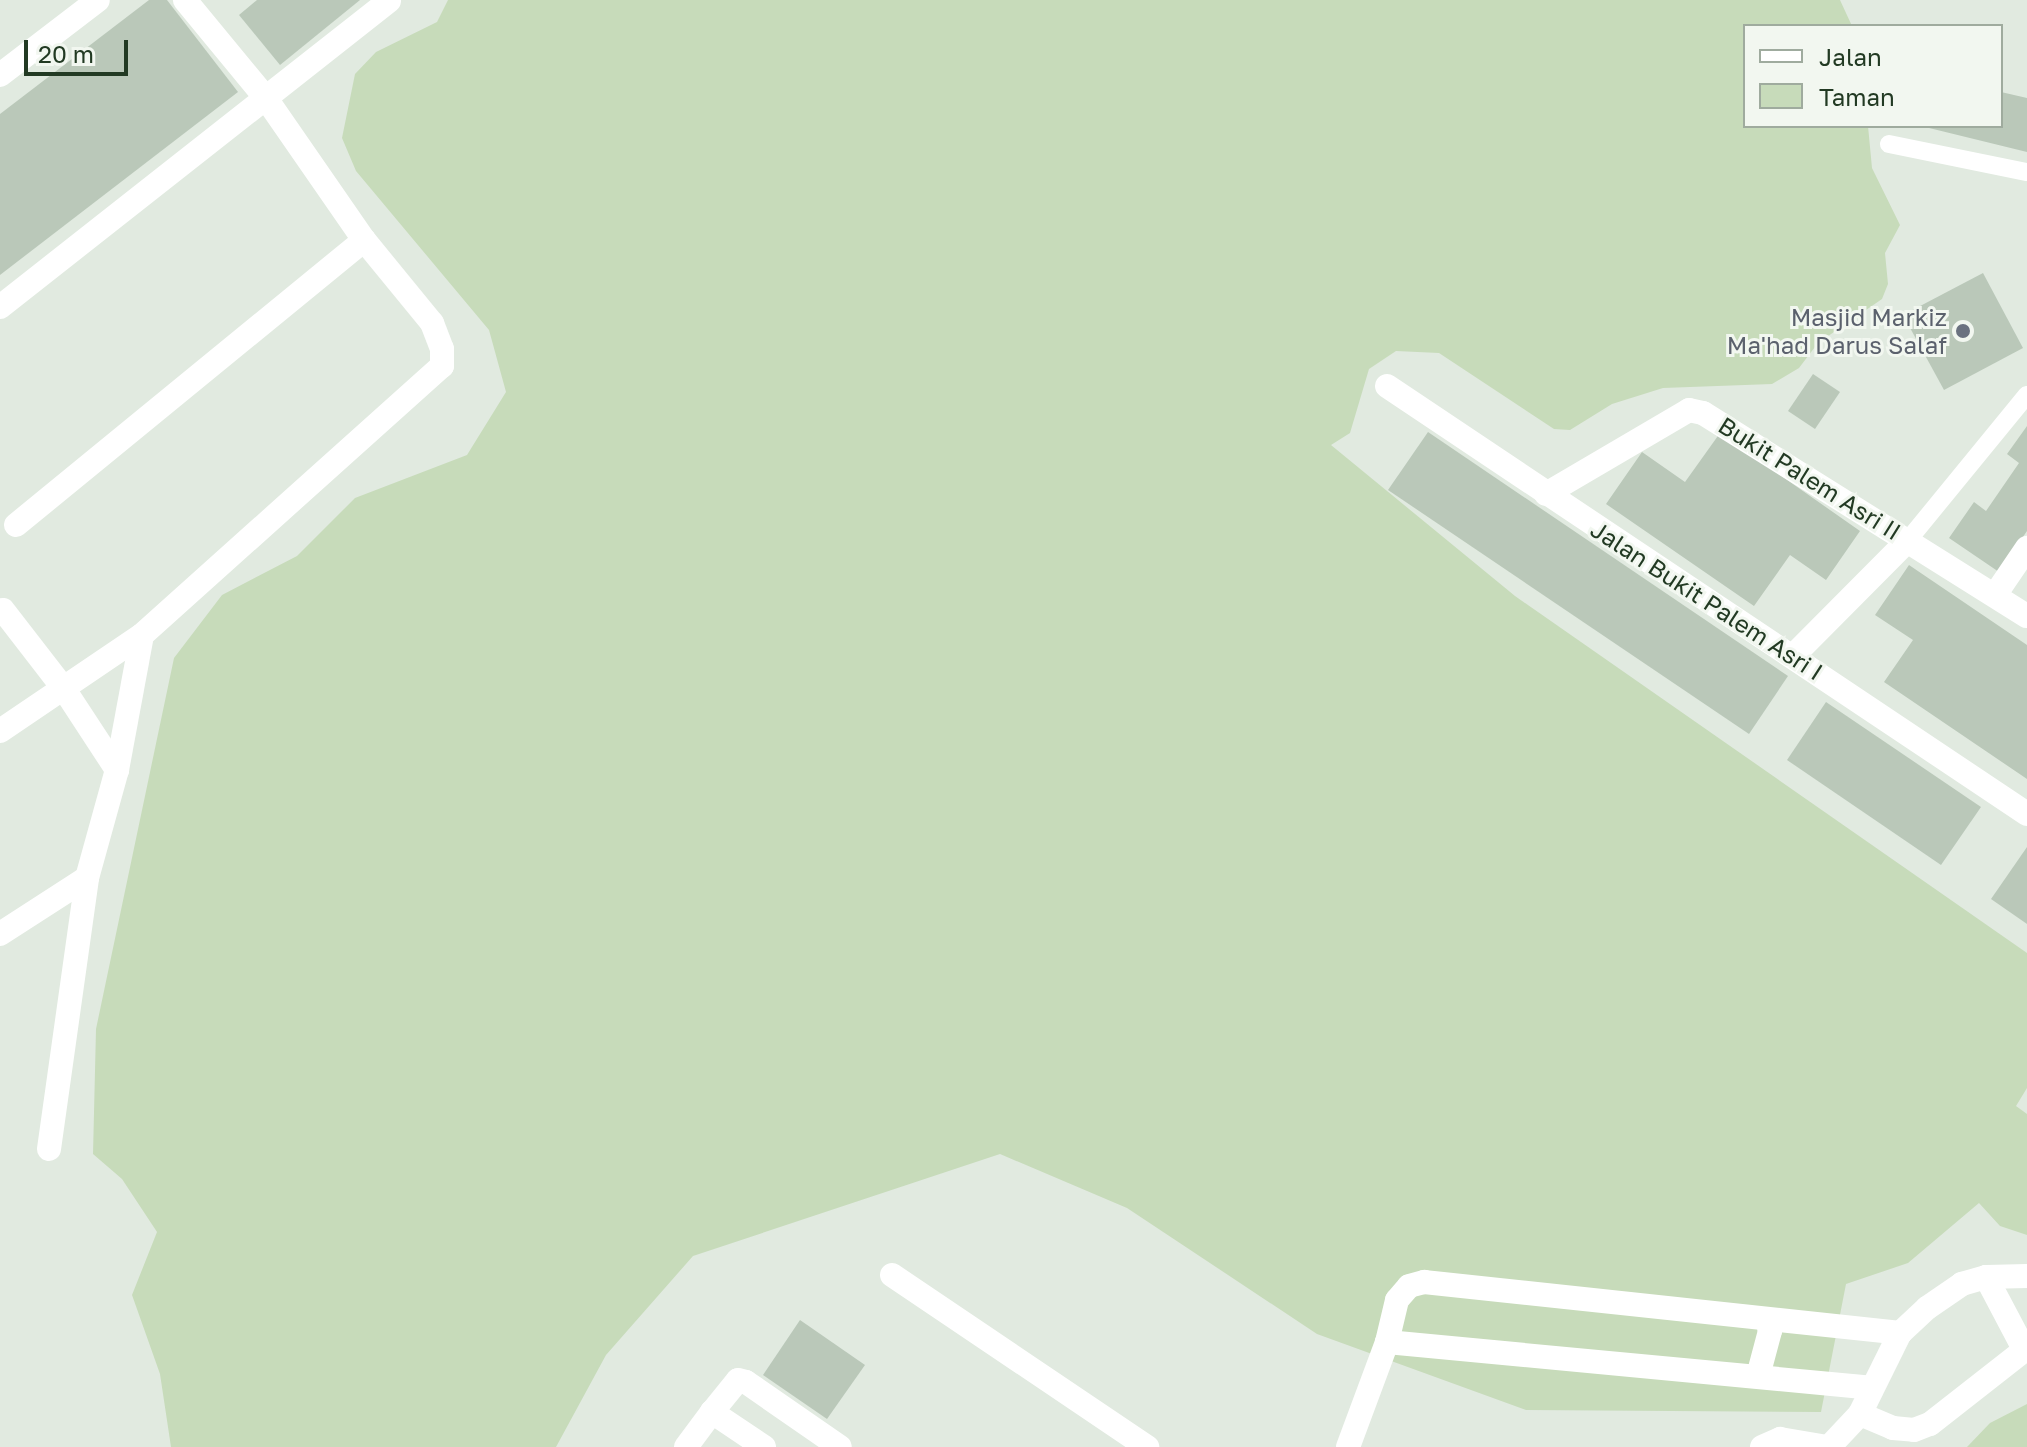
<!DOCTYPE html>
<html>
<head>
<meta charset="utf-8">
<style>
	body { margin:0 }
	#map { position:relative; width:2027px; height:1447px; overflow:hidden; background:#e1eae0; font-family:"Golos Text",sans-serif }
	div>[style] { position:absolute }
	[style*='--x'] { left:calc(var(--x)*1px); top:calc(var(--y)*1px); width:calc(var(--w)*1px); rotate:calc(var(--a)*1deg) }
	.green>* { inset:0; background:#c7dbba }
	.building>* { inset:0; background:#bac8b9 }
	.lane>* { height:18px; margin:-9px; padding:0 9px; transform-origin:9px; border-radius:9px; background:#fff }
	.street>* { height:24px; margin:-12px; padding:0 12px; transform-origin:12px; border-radius:12px; background:#fff }
	.dots>* { width:22px; height:22px; translate:-50% -50%; box-sizing:border-box; border:4px solid #f2f7f0; border-radius:50% }
	span { translate:-50% -50%; white-space:nowrap; text-align:center; line-height:1.15; -webkit-text-stroke:6px #f2f7f0; paint-order:stroke }
	.worship-label { font-size:24px; color:#5b616d }
	.right { translate:-100% -50%; text-align:right }
	.street-label { font-size:24px; color:#223a23 }
	.legend { position:absolute; left:1743px; top:24px; width:260px; height:104px; box-sizing:border-box; background:#f2f7f0; border:2px solid #9fab9e; margin:0; padding:10px 14px; list-style:none; font-size:24px; color:#223a23 }
	.legend li { display:flex; align-items:center; gap:16px; height:40px }
	.legend b { width:40px; border:2px solid #9fab9e }
	.scale { position:absolute; left:24px; top:40px; width:104px; height:36px; box-sizing:border-box; border:4px solid #223a23; border-top:0; padding-left:10px; font-size:24px; line-height:28px; white-space:nowrap; color:#223a23; -webkit-text-stroke:6px #f2f7f0; paint-order:stroke }
</style>
</head>
<body>
<div id="map">
	<div class="green">
		<i style="clip-path:polygon(448px 0,1840px 0,1852px 26px,1745px 26px,1745px 126px,1868px 126px,1872px 168px,1900px 225px,1885px 253px,1888px 284px,1882px 299px,1818px 343px,1799px 368px,1772px 384px,1663px 388px,1612px 404px,1570px 430px,1554px 429px,1439px 353px,1396px 351px,1369px 369px,1350px 433px,1331px 445px,1515px 596px,2027px 953px,2027px 1088px,2016px 1106px,2027px 1114px,2027px 1235px,2000px 1226px,1979px 1203px,1908px 1263px,1846px 1284px,1821px 1412px,1526px 1410px,1317px 1334px,1127px 1208px,1000px 1154px,693px 1256px,606px 1355px,556px 1447px,171px 1447px,160px 1374px,132px 1295px,157px 1232px,122px 1179px,93px 1154px,96px 1029px,174px 658px,222px 595px,297px 556px,355px 498px,467px 455px,506px 392px,489px 330px,356px 171px,342px 138px,355px 74px,376px 52px,437px 22px)"></i>
		<i style="clip-path:polygon(2027px 1404px,2027px 1447px,1967px 1447px,1990px 1423px)"></i>
	</div>
	<div class="building">
		<i style="clip-path:polygon(149px 0,167px 0,238px 92px,0 275px,0 114px)"></i>
		<i style="clip-path:polygon(257px 0,360px 0,280px 65px,239px 15px)"></i>
		<i style="clip-path:polygon(2001px 92px,2027px 98px,2027px 152px,1925px 127px,2001px 126px)"></i>
		<i style="clip-path:polygon(1983px 273px,2023px 348px,1944px 390px,1903px 315px)"></i>
		<i style="clip-path:polygon(1813px 374px,1840px 392px,1815px 429px,1788px 411px)"></i>
		<i style="clip-path:polygon(2027px 426px,2027px 531px,1999px 572px,1949px 538px,1974px 502px,1986px 511px,2019px 463px,2007px 454px)"></i>
		<i style="clip-path:polygon(1428px 432px,1788px 676px,1749px 734px,1388px 490px)"></i>
		<i style="clip-path:polygon(1720px 433px,1860px 531px,1826px 580px,1790px 555px,1754px 606px,1606px 504px,1642px 452px,1685px 482px)"></i>
		<i style="clip-path:polygon(1909px 565px,2027px 645px,2027px 779px,1884px 682px,1913px 640px,1875px 615px)"></i>
		<i style="clip-path:polygon(1826px 702px,1981px 807px,1941px 865px,1787px 760px)"></i>
		<i style="clip-path:polygon(2027px 847px,2027px 924px,1991px 899px)"></i>
		<i style="clip-path:polygon(800px 1320px,865px 1365px,827px 1419px,763px 1375px)"></i>
	</div>
	<div class="lane">
		<i style="--x:1889;--y:144;--w:141;--a:11.5"></i>
		<i style="--x:1909;--y:539;--w:186;--a:-50.7"></i>
	</div>
	<div class="street">
		<i style="--x:0;--y:75;--w:123;--a:-37.4"></i>
		<i style="--x:0;--y:307;--w:495;--a:-38.2"></i>
		<i style="--x:1387;--y:386;--w:770;--a:33.77"></i>
		<i style="--x:1546;--y:494;--w:166;--a:-30.4"></i>
		<i style="--x:1689;--y:410;--w:14;--a:12"></i>
		<i style="--x:1703;--y:413;--w:382;--a:32.1"></i>
		<i style="--x:16;--y:525;--w:450;--a:-39.3"></i>
		<i style="--x:1995;--y:595;--w:57;--a:-55.8"></i>
		<i style="--x:3;--y:610;--w:100;--a:52.3"></i>
		<i style="--x:64;--y:689;--w:97;--a:56.8"></i>
		<i style="--x:1793;--y:656;--w:165;--a:-45.2"></i>
		<i style="--x:0;--y:731;--w:171;--a:-34.1"></i>
		<i style="--x:142;--y:635;--w:403;--a:-41.9"></i>
		<i style="--x:442;--y:366;--w:17;--a:-90"></i>
		<i style="--x:442;--y:349;--w:28;--a:-111"></i>
		<i style="--x:432;--y:323;--w:107;--a:-129.3"></i>
		<i style="--x:364;--y:240;--w:174;--a:-124.7"></i>
		<i style="--x:265;--y:97;--w:126;--a:-129.5"></i>
		<i style="--x:0;--y:934;--w:103;--a:-32.8"></i>
		<i style="--x:49;--y:1149;--w:274;--a:-82"></i>
		<i style="--x:87;--y:878;--w:112;--a:-74.5"></i>
		<i style="--x:117;--y:770;--w:137;--a:-79.5"></i>
		<i style="--x:892;--y:1275;--w:308;--a:34"></i>
		<i style="--x:2027;--y:1276;--w:41;--a:178.6"></i>
		<i style="--x:1986;--y:1277;--w:25;--a:164"></i>
		<i style="--x:1962;--y:1284;--w:42;--a:145.6"></i>
		<i style="--x:1927;--y:1308;--w:37;--a:137"></i>
		<i style="--x:1900;--y:1333;--w:90;--a:116.3"></i>
		<i style="--x:1860;--y:1414;--w:36;--a:23"></i>
		<i style="--x:1893;--y:1428;--w:21;--a:5"></i>
		<i style="--x:1914;--y:1430;--w:17;--a:-21"></i>
		<i style="--x:1930;--y:1424;--w:123;--a:-38.1"></i>
		<i style="--x:1986;--y:1277;--w:81;--a:62.2"></i>
		<i style="--x:1387;--y:1342;--w:486;--a:5.4"></i>
		<i style="--x:1758;--y:1376;--w:47;--a:-75.1"></i>
		<i style="--x:1770;--y:1331;--w:12;--a:-104"></i>
		<i style="--x:686;--y:1447;--w:44;--a:-53.4"></i>
		<i style="--x:764;--y:1447;--w:63;--a:-146.1"></i>
		<i style="--x:712;--y:1412;--w:41;--a:-50.9"></i>
		<i style="--x:738;--y:1380;--w:8;--a:14"></i>
		<i style="--x:746;--y:1382;--w:114;--a:34.7"></i>
		<i style="--x:1348;--y:1447;--w:112;--a:-69.6"></i>
		<i style="--x:1387;--y:1342;--w:43;--a:-76.6"></i>
		<i style="--x:1397;--y:1300;--w:18;--a:-49"></i>
		<i style="--x:1409;--y:1286;--w:16;--a:-15"></i>
		<i style="--x:1424;--y:1282;--w:479;--a:6.1"></i>
		<i style="--x:1762;--y:1447;--w:20;--a:-24"></i>
		<i style="--x:1780;--y:1439;--w:48;--a:9.7"></i>
		<i style="--x:1829;--y:1447;--w:45;--a:-46.8"></i>
	</div>
	<div class="dots">
		<i style="left:1963px;top:331px;background:#6b7280"></i>
	</div>
	<div class="worship-label">
		<span class="right" style="left:1947px;top:331px">Masjid Markiz<br>Ma'had Darus Salaf</span>
	</div>
	<div class="street-label">
		<span style="left:1810px;top:478px;rotate:32deg">Bukit Palem Asri II</span>
		<span style="left:1707px;top:600px;rotate:33deg">Jalan Bukit Palem Asri I</span>
	</div>
	<ul class="legend">
	<li><b style="height:10px;background:#fff"></b>Jalan</li>
	<li><b style="height:22px;background:#c7dbba"></b>Taman</li>
	</ul>
	<div class="scale">20 m</div>
</div>
</body>
</html>
